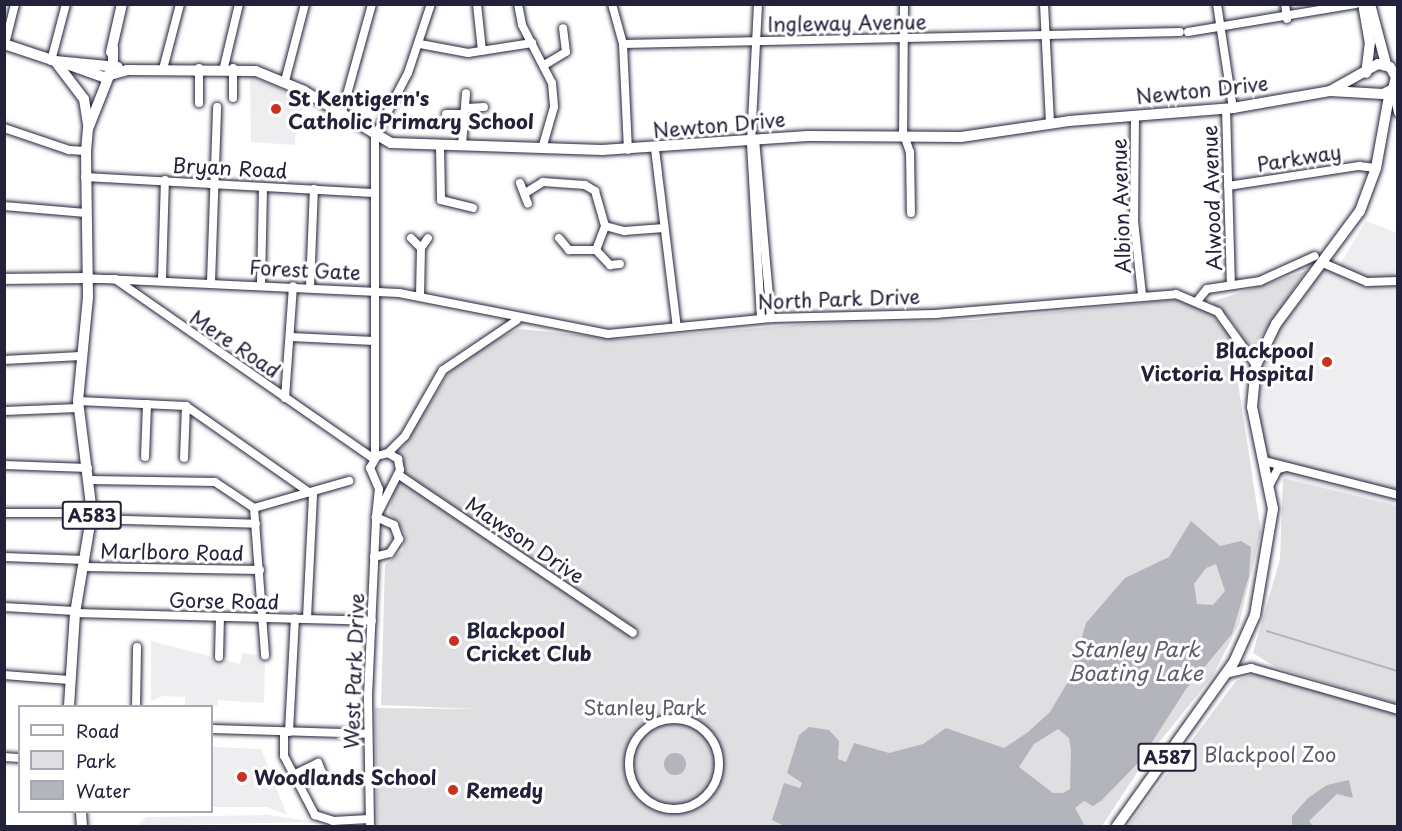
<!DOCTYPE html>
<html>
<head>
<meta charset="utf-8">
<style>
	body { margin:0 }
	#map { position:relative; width:1402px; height:831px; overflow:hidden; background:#fff; font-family:"Playpen Sans",sans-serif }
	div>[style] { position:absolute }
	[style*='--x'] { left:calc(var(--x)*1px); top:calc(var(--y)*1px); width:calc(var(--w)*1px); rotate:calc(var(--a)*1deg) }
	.built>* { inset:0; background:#eeeef1 }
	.green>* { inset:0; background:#dfdfe2 }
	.water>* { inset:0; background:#b4b4bc }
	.round { border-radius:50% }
	.stream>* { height:1.5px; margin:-0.75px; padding:0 0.75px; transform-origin:0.75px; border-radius:0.75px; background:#b4b4bc }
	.roads { filter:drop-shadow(0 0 2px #22223b) drop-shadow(0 0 2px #22223b) }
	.minor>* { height:8px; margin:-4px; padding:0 4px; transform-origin:4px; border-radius:4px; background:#fff }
	.minor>.ring { margin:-4px; padding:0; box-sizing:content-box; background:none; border:8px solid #fff; border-radius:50% }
	.major>* { height:10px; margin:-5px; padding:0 5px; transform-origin:5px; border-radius:5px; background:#fff }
	.dots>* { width:16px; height:16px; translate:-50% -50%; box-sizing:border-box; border:3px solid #fff; border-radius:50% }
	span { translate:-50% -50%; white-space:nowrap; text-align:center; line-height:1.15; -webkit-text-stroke:6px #fff; paint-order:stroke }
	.shield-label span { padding:2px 4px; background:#fff; border:2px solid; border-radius:4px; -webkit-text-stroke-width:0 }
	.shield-label { font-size:18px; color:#22223b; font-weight:700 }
	.street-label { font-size:20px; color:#22223b }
	.poi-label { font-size:20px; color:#22223b; font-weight:700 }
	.left { translate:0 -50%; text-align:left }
	.right { translate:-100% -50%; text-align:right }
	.park-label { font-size:20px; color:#5b5b6d }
	.water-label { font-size:21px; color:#5c5c6f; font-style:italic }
	.frame { position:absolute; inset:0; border:6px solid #22223b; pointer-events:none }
	.legend { position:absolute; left:18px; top:705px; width:195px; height:108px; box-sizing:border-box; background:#fff; border:2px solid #a7a7b1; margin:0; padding:8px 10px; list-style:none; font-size:18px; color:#22223b }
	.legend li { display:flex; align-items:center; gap:12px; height:30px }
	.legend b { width:30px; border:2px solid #a7a7b1 }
</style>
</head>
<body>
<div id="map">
	<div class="built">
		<i style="clip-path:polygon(250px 76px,307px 100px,297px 118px,295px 145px,251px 142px)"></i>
		<i style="clip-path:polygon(1366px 221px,1397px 233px,1397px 506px,1283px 478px,1275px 465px,1266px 469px,1254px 419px,1261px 350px,1323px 263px,1339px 266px)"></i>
		<i style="clip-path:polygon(151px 641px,240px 664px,242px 653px,265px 656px,264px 703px,218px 700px,217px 706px,185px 705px,185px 697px,163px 696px,151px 701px)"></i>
		<i style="clip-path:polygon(212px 747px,261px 749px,287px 815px,267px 807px,212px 807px)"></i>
		<i style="clip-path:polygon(270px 815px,314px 822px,137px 826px,146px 817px)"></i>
	</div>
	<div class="green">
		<i style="clip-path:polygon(1306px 271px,1251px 351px,1233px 322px,1211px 302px)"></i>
		<i style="clip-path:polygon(1181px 299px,1210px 312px,1231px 338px,1261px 532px,1239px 624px,1212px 677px,1148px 756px,1102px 826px,377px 826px,375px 708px,477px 709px,381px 705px,385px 565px,403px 550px,405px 533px,389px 513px,393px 495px,388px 493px,400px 478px,394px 452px,404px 446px,450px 371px,492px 342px,519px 329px,621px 339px,819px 323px,974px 320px)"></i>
		<i style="clip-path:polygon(1283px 478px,1397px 506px,1397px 704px,1275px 667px,1253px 653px,1280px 559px)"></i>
		<i style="clip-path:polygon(1259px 672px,1397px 710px,1397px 826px,1128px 826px,1236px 681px)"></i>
	</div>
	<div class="water">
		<i style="clip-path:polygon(evenodd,1191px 521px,1220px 546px,1241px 541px,1251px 547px,1249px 576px,1232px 634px,1186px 689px,1140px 761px,1102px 800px,1093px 806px,1084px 801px,1075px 808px,1085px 826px,784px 826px,772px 820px,784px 783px,800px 788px,802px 783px,787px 773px,799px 735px,809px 727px,829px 730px,839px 741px,838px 759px,846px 762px,854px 743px,889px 753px,923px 744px,946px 728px,1004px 748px,1028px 732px,1050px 712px,1069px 680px,1086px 623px,1125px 578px,1169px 557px,1191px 521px,1216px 564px,1225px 591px,1213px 605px,1197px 604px,1194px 584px,1206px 568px,1216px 564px,1191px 521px,1058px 729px,1069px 738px,1071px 750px,1070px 789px,1063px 793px,1053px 793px,1019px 767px,1034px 744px,1058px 729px)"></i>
		<i class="round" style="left:664px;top:753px;width:22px;height:22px"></i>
		<i style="clip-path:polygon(1349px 780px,1353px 798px,1337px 794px,1309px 821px,1313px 826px,1292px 826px,1292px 816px,1308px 798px,1327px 785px)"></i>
	</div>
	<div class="stream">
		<i style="--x:1267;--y:631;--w:137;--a:17"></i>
	</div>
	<div class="roads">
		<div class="minor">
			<i style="--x:477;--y:4;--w:47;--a:83.9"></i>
			<i style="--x:518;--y:4;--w:21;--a:79"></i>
			<i style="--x:522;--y:25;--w:65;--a:62.7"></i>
			<i style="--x:552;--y:83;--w:24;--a:85"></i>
			<i style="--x:554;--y:107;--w:40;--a:106"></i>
			<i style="--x:612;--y:4;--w:41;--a:74.6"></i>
			<i style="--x:623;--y:44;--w:106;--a:87.3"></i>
			<i style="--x:758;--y:4;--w:140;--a:92.9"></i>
			<i style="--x:751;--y:144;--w:175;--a:86.7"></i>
			<i style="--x:904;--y:4;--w:128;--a:90.4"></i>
			<i style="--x:903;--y:132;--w:21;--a:71"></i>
			<i style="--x:910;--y:152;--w:61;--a:89.1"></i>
			<i style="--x:1044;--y:4;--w:120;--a:87.1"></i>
			<i style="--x:1217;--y:4;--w:105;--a:81.3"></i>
			<i style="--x:1285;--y:4;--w:15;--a:82"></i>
			<i style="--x:1188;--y:32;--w:170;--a:-9.5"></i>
			<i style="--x:5;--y:44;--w:41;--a:-76"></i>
			<i style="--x:420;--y:44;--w:49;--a:10.6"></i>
			<i style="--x:468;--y:53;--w:65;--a:-8.9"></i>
			<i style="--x:623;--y:44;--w:557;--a:-1.23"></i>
			<i style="--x:51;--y:61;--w:59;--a:-75.3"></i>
			<i style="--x:546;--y:64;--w:23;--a:-31"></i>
			<i style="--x:566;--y:52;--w:24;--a:-97"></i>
			<i style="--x:224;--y:67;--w:65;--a:-76.6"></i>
			<i style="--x:233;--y:68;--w:30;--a:90"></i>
			<i style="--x:163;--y:69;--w:67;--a:-75.3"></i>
			<i style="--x:285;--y:81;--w:80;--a:-75.4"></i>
			<i style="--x:1393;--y:89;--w:24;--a:78"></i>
			<i style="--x:199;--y:103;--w:35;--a:-90"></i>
			<i style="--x:467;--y:108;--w:17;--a:-3"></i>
			<i style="--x:1226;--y:109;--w:176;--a:88.4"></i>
			<i style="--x:446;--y:114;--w:16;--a:0"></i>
			<i style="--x:1135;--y:115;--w:106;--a:90.5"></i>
			<i style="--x:1134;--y:221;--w:74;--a:83.8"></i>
			<i style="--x:341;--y:116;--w:116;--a:-74.5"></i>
			<i style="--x:4;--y:128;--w:69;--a:18.7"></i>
			<i style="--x:69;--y:150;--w:17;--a:3"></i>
			<i style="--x:755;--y:139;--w:180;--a:84.9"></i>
			<i style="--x:462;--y:145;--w:52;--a:-85.6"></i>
			<i style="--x:440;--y:146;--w:54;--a:88.9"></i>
			<i style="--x:441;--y:200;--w:33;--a:14"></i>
			<i style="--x:655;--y:149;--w:179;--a:83"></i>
			<i style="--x:85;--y:177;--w:288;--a:3.2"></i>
			<i style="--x:520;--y:183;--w:22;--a:69"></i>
			<i style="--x:1228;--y:186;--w:133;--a:-8.7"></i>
			<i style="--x:1359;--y:166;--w:17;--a:7"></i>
			<i style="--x:527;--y:192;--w:19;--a:-32"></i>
			<i style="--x:543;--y:182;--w:42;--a:4.1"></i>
			<i style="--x:585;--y:185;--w:12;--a:31"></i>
			<i style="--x:595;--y:191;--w:36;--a:74"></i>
			<i style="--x:605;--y:226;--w:20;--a:15"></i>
			<i style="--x:624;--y:231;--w:40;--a:-4.3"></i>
			<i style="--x:4;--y:206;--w:82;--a:4.9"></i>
			<i style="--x:411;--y:238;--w:14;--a:45"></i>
			<i style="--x:559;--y:238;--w:16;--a:50"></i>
			<i style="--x:569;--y:250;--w:27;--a:0"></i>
			<i style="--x:596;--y:250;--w:26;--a:-69"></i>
			<i style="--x:596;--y:250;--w:21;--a:47"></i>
			<i style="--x:610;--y:265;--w:10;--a:-6"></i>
			<i style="--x:1323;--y:263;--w:48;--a:23.4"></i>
			<i style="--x:1367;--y:282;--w:31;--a:-2"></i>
			<i style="--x:83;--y:278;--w:316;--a:2.7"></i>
			<i style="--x:399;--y:293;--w:213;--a:11.1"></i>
			<i style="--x:608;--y:334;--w:164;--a:-5.6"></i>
			<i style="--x:771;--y:318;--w:164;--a:-1.4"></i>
			<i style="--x:935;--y:314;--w:242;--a:-4.7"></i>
			<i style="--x:1176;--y:294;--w:46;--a:23.2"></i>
			<i style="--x:1218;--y:312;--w:65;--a:54.4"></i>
			<i style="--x:84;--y:279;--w:31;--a:0"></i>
			<i style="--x:115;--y:279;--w:315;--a:34.8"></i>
			<i style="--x:162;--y:279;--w:99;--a:-88.3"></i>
			<i style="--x:211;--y:282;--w:175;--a:-88"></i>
			<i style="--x:261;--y:284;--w:97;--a:-88.8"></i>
			<i style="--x:310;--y:287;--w:98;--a:-87.7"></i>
			<i style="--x:420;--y:296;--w:48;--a:-88.8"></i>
			<i style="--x:421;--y:248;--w:12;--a:-55"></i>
			<i style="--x:1198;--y:300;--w:14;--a:-51"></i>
			<i style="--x:1207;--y:289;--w:54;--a:-8.6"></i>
			<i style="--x:1260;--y:281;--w:60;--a:-24.4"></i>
			<i style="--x:291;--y:337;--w:83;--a:2.8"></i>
			<i style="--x:4;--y:360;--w:77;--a:-3"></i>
			<i style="--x:285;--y:398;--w:112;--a:-85.9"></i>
			<i style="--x:78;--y:401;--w:108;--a:2.7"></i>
			<i style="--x:186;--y:406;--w:155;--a:35"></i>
			<i style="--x:4;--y:411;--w:74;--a:-2.3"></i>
			<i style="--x:388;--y:453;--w:24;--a:-45"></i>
			<i style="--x:405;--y:436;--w:76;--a:-60.1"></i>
			<i style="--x:443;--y:370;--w:89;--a:-34"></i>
			<i style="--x:145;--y:457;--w:53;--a:-87.8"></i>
			<i style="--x:375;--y:457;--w:321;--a:-90"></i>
			<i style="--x:375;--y:136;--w:71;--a:-62.4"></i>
			<i style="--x:408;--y:73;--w:73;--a:-71.6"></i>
			<i style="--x:184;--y:458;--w:52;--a:-87.8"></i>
			<i style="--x:1264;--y:461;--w:138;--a:14.2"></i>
			<i style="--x:4;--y:465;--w:84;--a:2"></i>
			<i style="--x:399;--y:475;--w:282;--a:34"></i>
			<i style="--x:89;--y:480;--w:126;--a:0.9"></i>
			<i style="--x:215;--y:482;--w:47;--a:33.7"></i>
			<i style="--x:254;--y:508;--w:99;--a:-15.9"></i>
			<i style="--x:1270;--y:484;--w:17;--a:-62"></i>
			<i style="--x:1278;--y:469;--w:9;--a:-13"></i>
			<i style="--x:254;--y:508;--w:148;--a:85.7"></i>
			<i style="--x:4;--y:513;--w:88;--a:0"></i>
			<i style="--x:92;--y:519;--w:164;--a:1.7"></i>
			<i style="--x:4;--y:557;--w:81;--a:2.1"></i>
			<i style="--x:374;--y:557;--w:16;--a:-14"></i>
			<i style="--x:390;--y:553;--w:17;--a:-57"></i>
			<i style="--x:399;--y:539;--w:15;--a:-110"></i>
			<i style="--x:394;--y:525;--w:20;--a:-156"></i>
			<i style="--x:84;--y:567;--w:176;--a:1"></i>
			<i style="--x:4;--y:607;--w:71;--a:3.2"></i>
			<i style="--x:75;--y:613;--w:297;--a:1.5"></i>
			<i style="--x:307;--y:618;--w:123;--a:-87.2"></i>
			<i style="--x:219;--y:657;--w:40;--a:-88.6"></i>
			<i style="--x:1225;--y:674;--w:27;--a:-13"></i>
			<i style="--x:1251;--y:668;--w:153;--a:15.9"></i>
			<i style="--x:4;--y:675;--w:65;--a:4.4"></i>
			<i style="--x:136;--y:706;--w:59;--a:-89"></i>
			<i class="ring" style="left:629px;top:719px;width:82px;height:82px"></i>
			<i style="--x:212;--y:729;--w:155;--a:1.8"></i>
			<i style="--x:284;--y:732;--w:24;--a:90"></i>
			<i style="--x:284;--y:756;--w:67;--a:62.3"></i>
			<i style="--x:315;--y:815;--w:19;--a:18"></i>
			<i style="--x:333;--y:821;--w:36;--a:-3"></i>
			<i style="--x:289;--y:732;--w:114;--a:-87"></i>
			<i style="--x:4;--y:757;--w:16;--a:4"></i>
			<i style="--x:293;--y:775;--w:28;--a:-26"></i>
			<i style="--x:318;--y:763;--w:10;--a:66"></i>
			<i style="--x:370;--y:826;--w:130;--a:-90.9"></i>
			<i style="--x:368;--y:696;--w:179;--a:-87.4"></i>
			<i style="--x:376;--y:517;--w:28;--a:-84"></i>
			<i style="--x:379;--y:489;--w:23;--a:-113"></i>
			<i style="--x:370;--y:468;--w:14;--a:-60"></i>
			<i style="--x:377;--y:456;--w:11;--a:-15"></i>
			<i style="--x:388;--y:453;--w:12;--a:31"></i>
			<i style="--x:398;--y:459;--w:11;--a:80"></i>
			<i style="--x:400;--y:470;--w:53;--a:117.1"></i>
		</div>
		<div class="major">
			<i style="--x:1363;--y:4;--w:39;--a:80"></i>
			<i style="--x:1370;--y:42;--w:31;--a:97"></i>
			<i style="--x:1370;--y:4;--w:62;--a:75.1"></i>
			<i style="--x:4;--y:44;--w:54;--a:18.4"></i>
			<i style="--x:55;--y:61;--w:63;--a:5.4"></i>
			<i style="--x:111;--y:52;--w:49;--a:-77.1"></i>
			<i style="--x:55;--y:61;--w:48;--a:52.7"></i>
			<i style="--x:84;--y:99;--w:26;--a:81"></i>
			<i style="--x:64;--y:63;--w:41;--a:19.7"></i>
			<i style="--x:103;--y:77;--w:25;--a:-16"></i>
			<i style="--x:127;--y:70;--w:129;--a:0.4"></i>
			<i style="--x:256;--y:71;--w:52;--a:22.6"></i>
			<i style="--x:304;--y:91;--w:101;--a:30.9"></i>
			<i style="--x:391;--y:143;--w:211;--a:1.9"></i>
			<i style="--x:602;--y:150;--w:206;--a:-3.9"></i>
			<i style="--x:808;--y:136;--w:153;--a:0.4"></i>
			<i style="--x:961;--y:137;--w:109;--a:-8.4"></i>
			<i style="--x:1069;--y:121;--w:165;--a:-4.5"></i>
			<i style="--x:1233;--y:108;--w:98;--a:-9.9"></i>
			<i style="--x:1330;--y:91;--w:55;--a:-29.4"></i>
			<i style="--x:1378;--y:64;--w:12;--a:14"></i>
			<i style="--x:1390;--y:67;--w:12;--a:59"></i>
			<i style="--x:1396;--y:77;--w:12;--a:104"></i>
			<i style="--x:1393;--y:89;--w:11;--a:153"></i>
			<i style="--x:1383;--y:94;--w:53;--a:-176.8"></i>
			<i style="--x:4;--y:279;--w:78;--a:-0.7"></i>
			<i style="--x:69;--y:706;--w:93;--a:-86.3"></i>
			<i style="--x:75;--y:613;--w:101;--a:-80.4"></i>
			<i style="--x:92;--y:513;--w:113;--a:-97.1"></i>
			<i style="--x:78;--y:401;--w:104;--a:-84.5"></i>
			<i style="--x:88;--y:297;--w:146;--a:-90.8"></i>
			<i style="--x:86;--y:151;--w:22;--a:-85"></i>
			<i style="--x:88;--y:129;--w:68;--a:-68.4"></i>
			<i style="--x:113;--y:66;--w:18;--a:-90"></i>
			<i style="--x:81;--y:812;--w:14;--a:86"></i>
			<i style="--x:1117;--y:826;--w:201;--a:-54.5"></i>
			<i style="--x:1234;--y:662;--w:51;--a:-65.9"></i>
			<i style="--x:1255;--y:615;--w:108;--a:-80.4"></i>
			<i style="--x:1273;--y:509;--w:104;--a:-101.6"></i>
			<i style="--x:1252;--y:407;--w:42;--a:-84.6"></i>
			<i style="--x:1256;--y:365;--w:46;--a:-64"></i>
			<i style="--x:1276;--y:324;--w:141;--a:-53.4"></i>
			<i style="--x:1360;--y:211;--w:46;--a:-69.6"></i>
			<i style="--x:1376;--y:168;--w:78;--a:-79.7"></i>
		</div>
	</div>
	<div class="dots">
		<i style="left:276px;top:109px;background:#c8321e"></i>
		<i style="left:1327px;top:362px;background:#c8321e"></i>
		<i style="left:454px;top:641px;background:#c8321e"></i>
		<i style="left:242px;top:777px;background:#c8321e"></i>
		<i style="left:453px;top:790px;background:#c8321e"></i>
	</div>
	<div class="shield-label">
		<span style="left:92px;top:515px">A583</span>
		<span style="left:1167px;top:757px">A587</span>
	</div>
	<div class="street-label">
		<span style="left:847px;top:23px;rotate:-1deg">Ingleway Avenue</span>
		<span style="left:1202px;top:90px;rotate:-6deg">Newton Drive</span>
		<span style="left:719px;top:125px;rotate:-5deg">Newton Drive</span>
		<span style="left:1299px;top:158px;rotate:-9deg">Parkway</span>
		<span style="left:230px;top:168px;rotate:3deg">Bryan Road</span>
		<span style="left:1212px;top:198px;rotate:-92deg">Alwood Avenue</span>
		<span style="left:1121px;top:206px;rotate:-92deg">Albion Avenue</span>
		<span style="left:305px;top:270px;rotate:3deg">Forest Gate</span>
		<span style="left:839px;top:299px;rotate:-2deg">North Park Drive</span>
		<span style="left:235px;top:344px;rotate:34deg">Mere Road</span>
		<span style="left:525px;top:540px;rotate:34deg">Mawson Drive</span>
		<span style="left:172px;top:552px;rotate:1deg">Marlboro Road</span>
		<span style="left:224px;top:601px;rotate:1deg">Gorse Road</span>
		<span style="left:354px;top:671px;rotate:-88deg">West Park Drive</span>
	</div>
	<div class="poi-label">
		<span class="left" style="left:288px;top:110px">St Kentigern's<br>Catholic Primary School</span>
		<span class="right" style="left:1314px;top:362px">Blackpool<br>Victoria Hospital</span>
		<span class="left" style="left:466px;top:642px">Blackpool<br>Cricket Club</span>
		<span class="left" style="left:254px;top:777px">Woodlands School</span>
		<span class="left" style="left:466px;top:790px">Remedy</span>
	</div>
	<div class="park-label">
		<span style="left:645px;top:707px">Stanley Park</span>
		<span style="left:1270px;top:754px">Blackpool Zoo</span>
	</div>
	<div class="water-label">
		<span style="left:1135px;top:660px">Stanley Park<br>Boating Lake</span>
	</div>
	<div class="frame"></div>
	<ul class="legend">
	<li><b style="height:8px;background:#fff"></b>Road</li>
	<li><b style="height:16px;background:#dfdfe2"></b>Park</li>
	<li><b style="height:16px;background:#b4b4bc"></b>Water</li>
	</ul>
</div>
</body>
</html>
